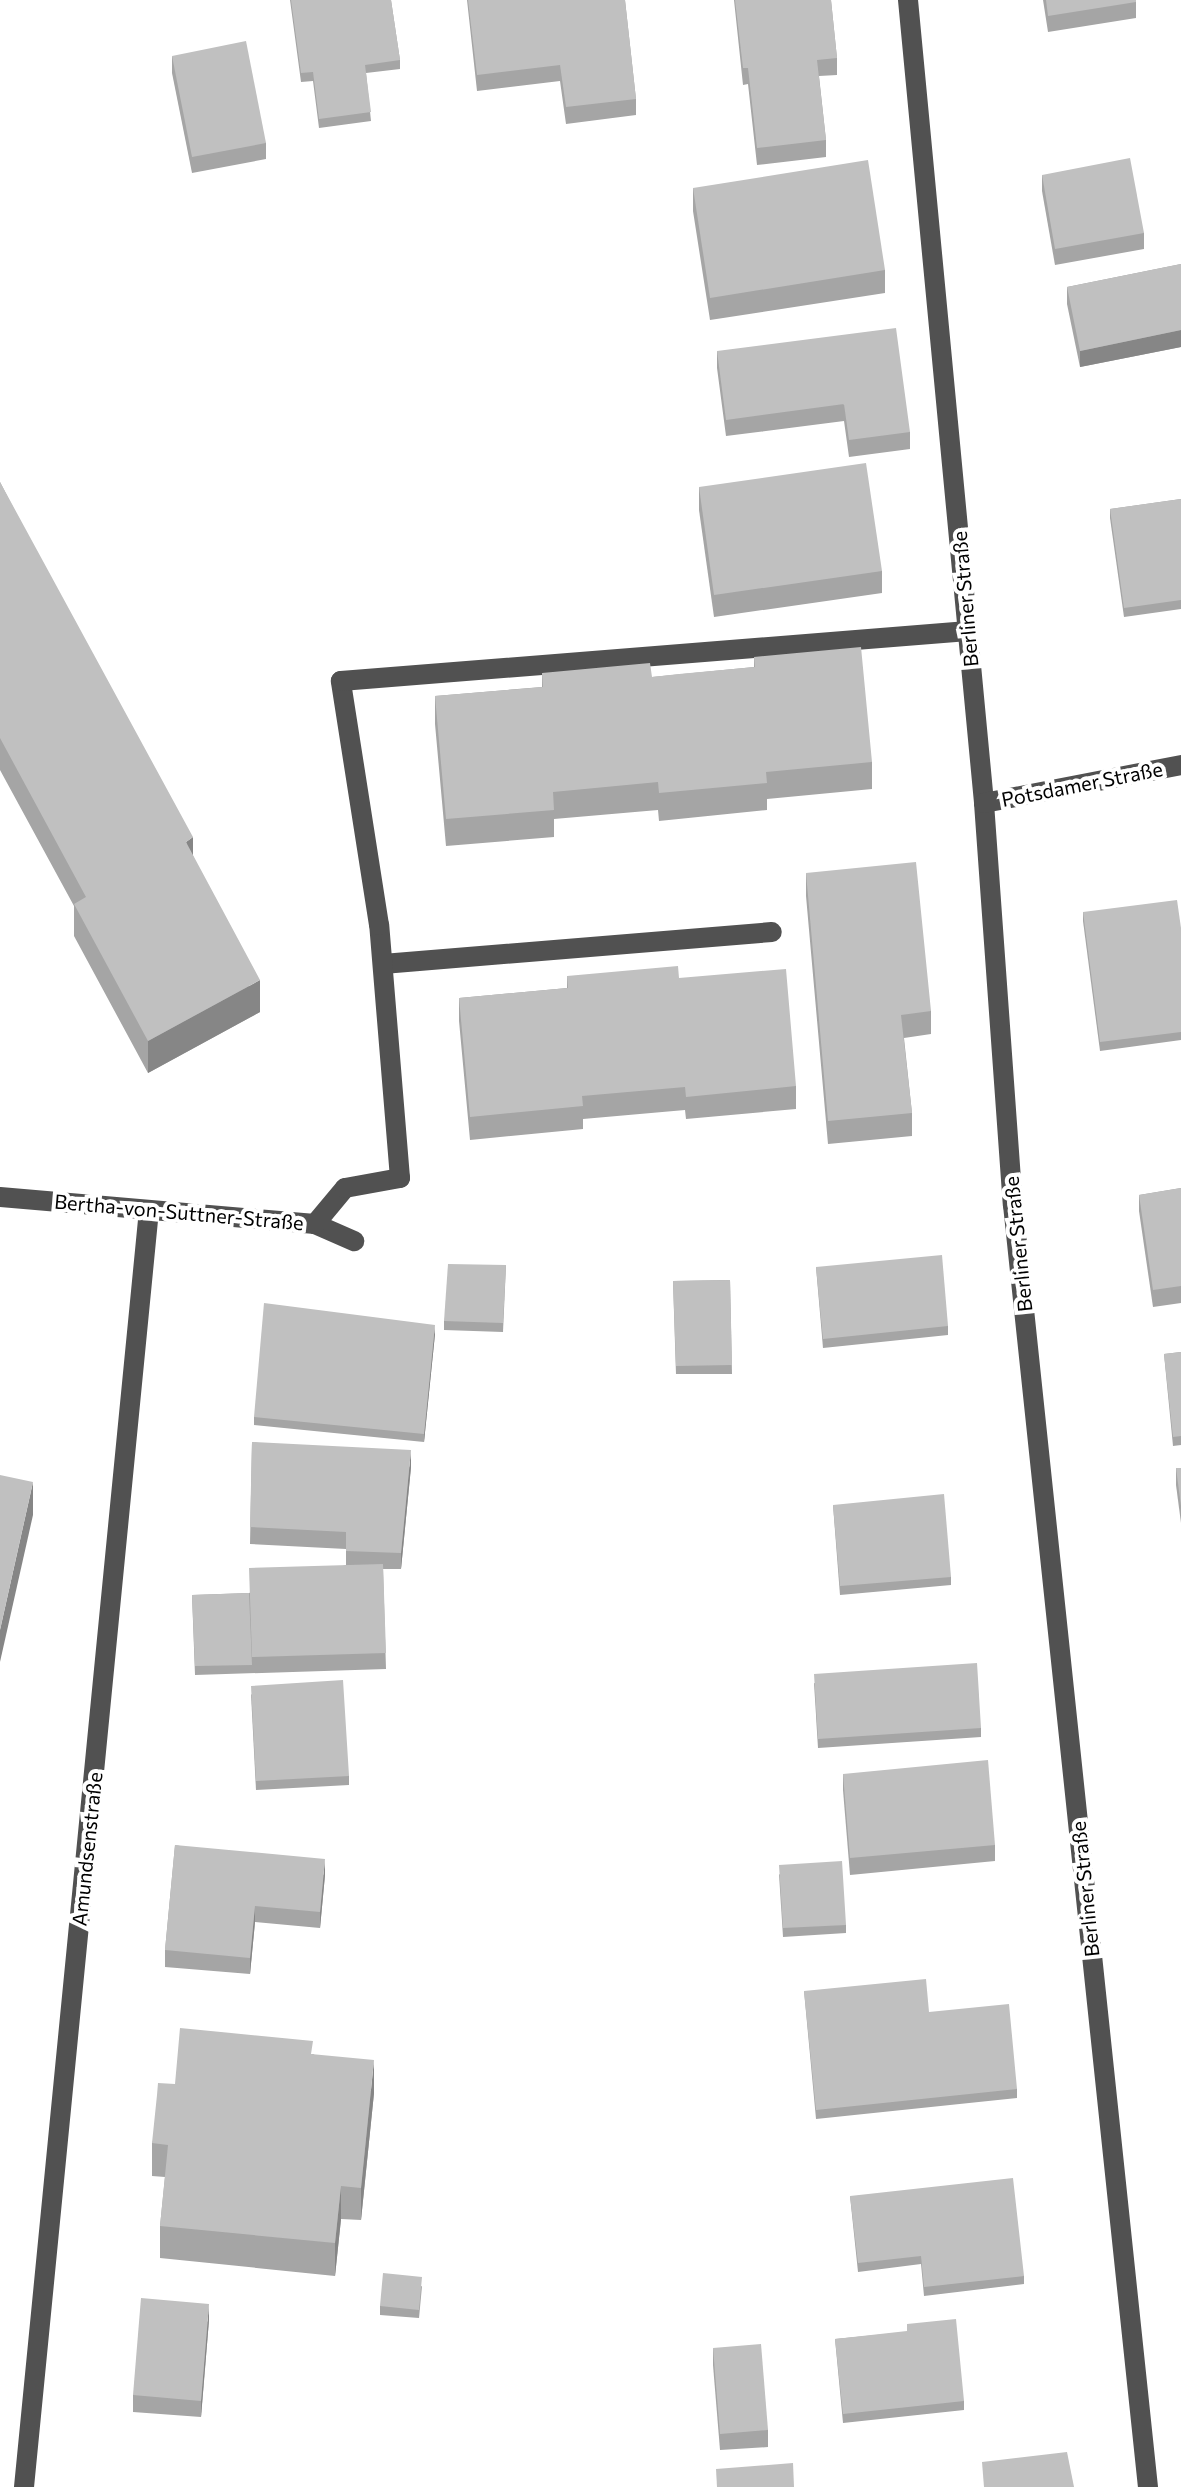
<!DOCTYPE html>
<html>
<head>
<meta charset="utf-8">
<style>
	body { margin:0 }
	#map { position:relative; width:1181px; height:2487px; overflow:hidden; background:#fff; font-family:Commissioner,sans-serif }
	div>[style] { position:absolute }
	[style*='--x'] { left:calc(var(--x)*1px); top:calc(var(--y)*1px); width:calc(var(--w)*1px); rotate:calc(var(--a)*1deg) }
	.minor>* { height:20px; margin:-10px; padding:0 10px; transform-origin:10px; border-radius:10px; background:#515151 }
	.wall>* { inset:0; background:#a5a5a5 }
	.shaded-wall>* { inset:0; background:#868686 }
	.building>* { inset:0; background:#c0c0c0 }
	span { translate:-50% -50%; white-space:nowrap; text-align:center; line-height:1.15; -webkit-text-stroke:8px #fff; paint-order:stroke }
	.street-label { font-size:20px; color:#000 }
</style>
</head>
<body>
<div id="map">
	<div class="minor">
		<i style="--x:908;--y:0;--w:807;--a:84.59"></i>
		<i style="--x:984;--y:803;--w:403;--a:85.9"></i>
		<i style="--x:1013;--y:1205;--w:1289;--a:83.99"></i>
		<i style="--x:984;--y:803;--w:201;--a:-10.9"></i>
		<i style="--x:383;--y:964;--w:390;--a:-4.7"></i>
		<i style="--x:0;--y:1197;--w:316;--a:4.9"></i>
		<i style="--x:315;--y:1224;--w:43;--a:23.6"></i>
		<i style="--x:315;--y:1224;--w:47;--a:-50.2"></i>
		<i style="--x:345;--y:1188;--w:56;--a:-10.3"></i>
		<i style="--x:400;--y:1178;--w:254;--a:-94.7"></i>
		<i style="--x:379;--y:925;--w:247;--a:-98.9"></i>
		<i style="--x:341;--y:681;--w:629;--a:-4.56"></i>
		<i style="--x:24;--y:2487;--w:1282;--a:-84.41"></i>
	</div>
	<div class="wall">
		<i style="clip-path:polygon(290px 0,391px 0,400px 60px,400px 69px,366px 73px,371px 121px,319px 128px,313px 81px,301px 82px)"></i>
		<i style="clip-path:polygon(467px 0,625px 0,636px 99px,636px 115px,566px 124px,560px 81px,477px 91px)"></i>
		<i style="clip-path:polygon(734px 0,831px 0,837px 58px,837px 75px,819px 76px,826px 140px,826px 157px,757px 165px,748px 84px,743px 85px)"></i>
		<i style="clip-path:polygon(1043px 0,1136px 0,1136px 18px,1048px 32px)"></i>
		<i style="clip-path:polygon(172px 56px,266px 143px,266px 159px,192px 173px,172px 73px)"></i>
		<i style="clip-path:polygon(1042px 175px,1144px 233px,1144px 249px,1055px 265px,1042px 191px)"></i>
		<i style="clip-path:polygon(693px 188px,885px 270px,885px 293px,710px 320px,693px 211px)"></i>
		<i style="clip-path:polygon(1181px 264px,1181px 347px,1080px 367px,1067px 304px,1067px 287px)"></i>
		<i style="clip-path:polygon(717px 351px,910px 432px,910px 449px,849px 457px,844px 421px,726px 436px,717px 368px)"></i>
		<i style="clip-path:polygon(0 482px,193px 856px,260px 1012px,148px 1073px,74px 936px,74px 906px,0 770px)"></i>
		<i style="clip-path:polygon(699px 487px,882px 571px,882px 593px,714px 617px,699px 510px)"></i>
		<i style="clip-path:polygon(1181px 499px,1181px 609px,1124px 617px,1110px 518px,1110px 509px)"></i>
		<i style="clip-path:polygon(754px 657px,872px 762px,872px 789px,767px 799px,767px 810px,659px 821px,658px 810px,554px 819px,554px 837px,446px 846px,435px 724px,435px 696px,542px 687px,542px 673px,652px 677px,754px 667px)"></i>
		<i style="clip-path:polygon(806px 873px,931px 1011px,931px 1034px,904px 1038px,912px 1113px,912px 1136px,828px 1144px,806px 896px)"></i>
		<i style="clip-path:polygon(1083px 912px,1181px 928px,1181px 1040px,1100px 1051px,1083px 921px)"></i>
		<i style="clip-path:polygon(567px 976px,679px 978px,796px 1086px,796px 1109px,686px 1119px,685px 1110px,583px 1119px,583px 1129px,470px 1140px,459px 1021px,459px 998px,567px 988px)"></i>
		<i style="clip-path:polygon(1181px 1188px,1181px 1303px,1153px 1307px,1139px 1211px,1139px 1195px)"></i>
		<i style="clip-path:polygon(506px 1265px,503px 1332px,444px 1330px,444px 1321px)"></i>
		<i style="clip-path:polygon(816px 1267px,948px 1326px,948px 1335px,823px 1348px)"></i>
		<i style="clip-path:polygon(730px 1280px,732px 1374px,676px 1374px,673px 1281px)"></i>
		<i style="clip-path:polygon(435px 1334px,424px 1442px,254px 1425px,254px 1417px)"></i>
		<i style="clip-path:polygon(1181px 1352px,1181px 1445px,1173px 1446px,1164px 1354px)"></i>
		<i style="clip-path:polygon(252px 1442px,411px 1467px,401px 1569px,383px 1569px,386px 1669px,195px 1675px,192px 1595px,249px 1593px,346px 1565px,346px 1549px,250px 1544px)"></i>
		<i style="clip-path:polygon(1176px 1468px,1181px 1468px,1181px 1523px,1176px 1485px)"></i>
		<i style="clip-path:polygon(833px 1505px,951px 1577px,951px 1585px,840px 1595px)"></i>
		<i style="clip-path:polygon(814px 1683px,981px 1728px,981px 1737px,818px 1748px)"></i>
		<i style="clip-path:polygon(251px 1694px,349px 1776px,349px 1785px,256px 1790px)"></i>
		<i style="clip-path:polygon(843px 1774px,995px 1845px,995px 1861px,850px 1875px,843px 1790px)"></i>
		<i style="clip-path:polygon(175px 1845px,325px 1875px,320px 1928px,255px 1922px,250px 1974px,165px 1967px,165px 1950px)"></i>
		<i style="clip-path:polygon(779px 1874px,846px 1925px,846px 1933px,783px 1937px)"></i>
		<i style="clip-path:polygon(804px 1991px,929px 2012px,1017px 2089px,1017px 2098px,816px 2119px)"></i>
		<i style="clip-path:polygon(313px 2054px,374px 2093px,361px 2220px,341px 2219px,335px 2276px,160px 2258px,160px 2226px,165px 2177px,152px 2176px,152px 2143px,175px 2084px)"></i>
		<i style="clip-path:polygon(850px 2196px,1024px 2276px,1024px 2284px,924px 2296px,921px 2264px,858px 2272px)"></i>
		<i style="clip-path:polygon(422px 2286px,419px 2318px,380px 2315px,380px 2306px)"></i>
		<i style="clip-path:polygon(209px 2320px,201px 2417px,133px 2412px,133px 2395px)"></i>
		<i style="clip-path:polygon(907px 2324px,964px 2401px,964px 2410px,843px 2423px,835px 2339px,907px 2332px)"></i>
		<i style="clip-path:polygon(713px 2348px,768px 2430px,768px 2447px,720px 2450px,713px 2365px)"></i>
	</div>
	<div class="shaded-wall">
		<i style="clip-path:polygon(1181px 330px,1181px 347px,1080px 367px,1080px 351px)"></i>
		<i style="clip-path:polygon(193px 837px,193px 870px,186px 842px)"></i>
		<i style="clip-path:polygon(260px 980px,260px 1012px,148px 1073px,148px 1041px)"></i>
		<i style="clip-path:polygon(435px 1325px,435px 1334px,424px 1442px,424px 1434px)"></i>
		<i style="clip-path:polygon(411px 1450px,411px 1467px,401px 1569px,401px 1553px)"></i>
		<i style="clip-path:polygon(33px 1482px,33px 1515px,0 1662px,0 1630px)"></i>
		<i style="clip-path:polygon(325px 1859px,325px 1875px,320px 1928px,320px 1912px)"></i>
		<i style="clip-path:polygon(255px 1906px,255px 1922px,250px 1974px,250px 1958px)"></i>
		<i style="clip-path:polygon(374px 2060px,374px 2093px,361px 2220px,361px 2188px)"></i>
		<i style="clip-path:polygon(341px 2186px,341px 2219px,335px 2276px,335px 2243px)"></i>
		<i style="clip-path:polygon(209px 2304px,209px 2320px,201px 2417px,201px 2401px)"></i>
	</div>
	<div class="building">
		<i style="clip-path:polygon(291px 0,391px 0,400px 60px,365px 65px,371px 112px,319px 119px,313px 72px,301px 73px)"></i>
		<i style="clip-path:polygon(468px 0,625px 0,636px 99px,566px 107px,560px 65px,477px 75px)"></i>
		<i style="clip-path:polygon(735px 0,831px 0,837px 58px,817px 60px,826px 140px,757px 148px,748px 68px,743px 68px)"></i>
		<i style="clip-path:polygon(1046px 0,1136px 0,1136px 2px,1048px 16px)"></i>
		<i style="clip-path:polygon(246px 41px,266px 143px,192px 157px,172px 56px)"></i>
		<i style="clip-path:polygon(1130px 158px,1144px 233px,1055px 249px,1042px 175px)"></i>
		<i style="clip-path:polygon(868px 160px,885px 270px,710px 298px,693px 188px)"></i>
		<i style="clip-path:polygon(1181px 264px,1181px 330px,1080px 351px,1067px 287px)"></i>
		<i style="clip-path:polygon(896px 328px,910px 432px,849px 440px,844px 404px,726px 420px,717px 351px)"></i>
		<i style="clip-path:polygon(866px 463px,882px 571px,714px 595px,699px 487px)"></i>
		<i style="clip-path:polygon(0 482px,193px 837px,186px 842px,260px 980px,148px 1041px,74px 904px,86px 897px,0 738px)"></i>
		<i style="clip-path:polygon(1181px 499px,1181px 600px,1124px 608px,1110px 509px)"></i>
		<i style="clip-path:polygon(861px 647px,872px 762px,766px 772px,767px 783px,659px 793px,658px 782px,553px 792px,554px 810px,446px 819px,435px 696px,543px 687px,542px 673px,650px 663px,652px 677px,679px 674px,755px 667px,754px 657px)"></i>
		<i style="clip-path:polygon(916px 862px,931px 1011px,901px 1015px,912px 1113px,828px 1121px,806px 873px)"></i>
		<i style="clip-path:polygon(1177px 900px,1181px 928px,1181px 1032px,1100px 1042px,1083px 912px)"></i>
		<i style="clip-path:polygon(678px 966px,679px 978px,786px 969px,796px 1086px,686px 1097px,685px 1087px,582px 1096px,583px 1106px,470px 1117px,459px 998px,568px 988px,567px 976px)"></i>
		<i style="clip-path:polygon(1181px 1188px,1181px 1286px,1153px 1290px,1139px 1195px)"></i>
		<i style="clip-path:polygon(942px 1255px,948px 1326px,823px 1339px,816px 1267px)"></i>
		<i style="clip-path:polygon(448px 1264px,506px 1265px,503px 1323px,444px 1321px)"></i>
		<i style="clip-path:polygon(730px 1280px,732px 1365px,676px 1366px,673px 1281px)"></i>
		<i style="clip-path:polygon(264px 1303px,435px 1325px,424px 1434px,254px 1417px)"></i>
		<i style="clip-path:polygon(1181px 1352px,1181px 1436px,1173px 1437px,1164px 1354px)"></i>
		<i style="clip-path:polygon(252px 1442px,411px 1450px,401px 1553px,346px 1551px,346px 1532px,250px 1527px)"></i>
		<i style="clip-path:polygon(1176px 1468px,1181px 1468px,1181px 1506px)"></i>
		<i style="clip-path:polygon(0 1475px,33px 1482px,0 1630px)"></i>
		<i style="clip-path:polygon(944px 1494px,951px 1577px,840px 1586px,833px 1505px)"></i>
		<i style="clip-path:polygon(383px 1564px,386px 1653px,252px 1657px,249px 1568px)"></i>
		<i style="clip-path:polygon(249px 1593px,252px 1665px,195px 1666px,192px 1595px)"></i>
		<i style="clip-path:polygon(977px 1663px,981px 1728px,818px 1739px,814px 1674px)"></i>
		<i style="clip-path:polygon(343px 1680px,349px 1776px,256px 1781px,251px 1686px)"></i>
		<i style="clip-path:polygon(988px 1760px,995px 1845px,850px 1858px,843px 1774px)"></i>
		<i style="clip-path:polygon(175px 1845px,325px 1859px,320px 1912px,255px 1906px,250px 1958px,165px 1950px)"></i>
		<i style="clip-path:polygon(842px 1861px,846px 1925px,783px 1928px,779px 1865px)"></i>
		<i style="clip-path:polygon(926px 1979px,929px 2012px,1009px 2004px,1017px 2089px,816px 2110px,804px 1991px)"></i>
		<i style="clip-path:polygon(180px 2028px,313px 2041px,311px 2054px,374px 2060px,361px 2188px,341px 2186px,335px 2243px,160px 2226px,168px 2145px,152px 2143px,157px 2095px,158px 2083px,175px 2084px)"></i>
		<i style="clip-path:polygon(1013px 2178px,1024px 2276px,924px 2287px,921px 2256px,858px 2263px,850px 2196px)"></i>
		<i style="clip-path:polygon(383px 2273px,422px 2277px,419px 2310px,380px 2306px)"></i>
		<i style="clip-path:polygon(141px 2298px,209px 2304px,201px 2401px,133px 2395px)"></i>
		<i style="clip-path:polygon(956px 2319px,964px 2401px,843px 2414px,835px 2339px,907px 2331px,907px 2324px)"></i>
		<i style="clip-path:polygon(761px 2344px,768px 2430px,720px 2434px,713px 2348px)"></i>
		<i style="clip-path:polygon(1067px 2452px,1074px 2487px,984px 2487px,982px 2462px)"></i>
		<i style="clip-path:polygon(793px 2463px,794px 2487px,717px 2487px,716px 2469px)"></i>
	</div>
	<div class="street-label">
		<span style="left:965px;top:599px;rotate:-95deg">Berliner Straße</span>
		<span style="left:1082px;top:784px;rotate:-11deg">Potsdamer Straße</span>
		<span style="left:179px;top:1212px;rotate:5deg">Bertha-von-Suttner-Straße</span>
		<span style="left:1018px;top:1244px;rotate:-96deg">Berliner Straße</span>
		<span style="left:87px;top:1849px;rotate:-84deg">Amundsenstraße</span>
		<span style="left:1085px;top:1889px;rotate:-96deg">Berliner Straße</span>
	</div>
</div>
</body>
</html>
